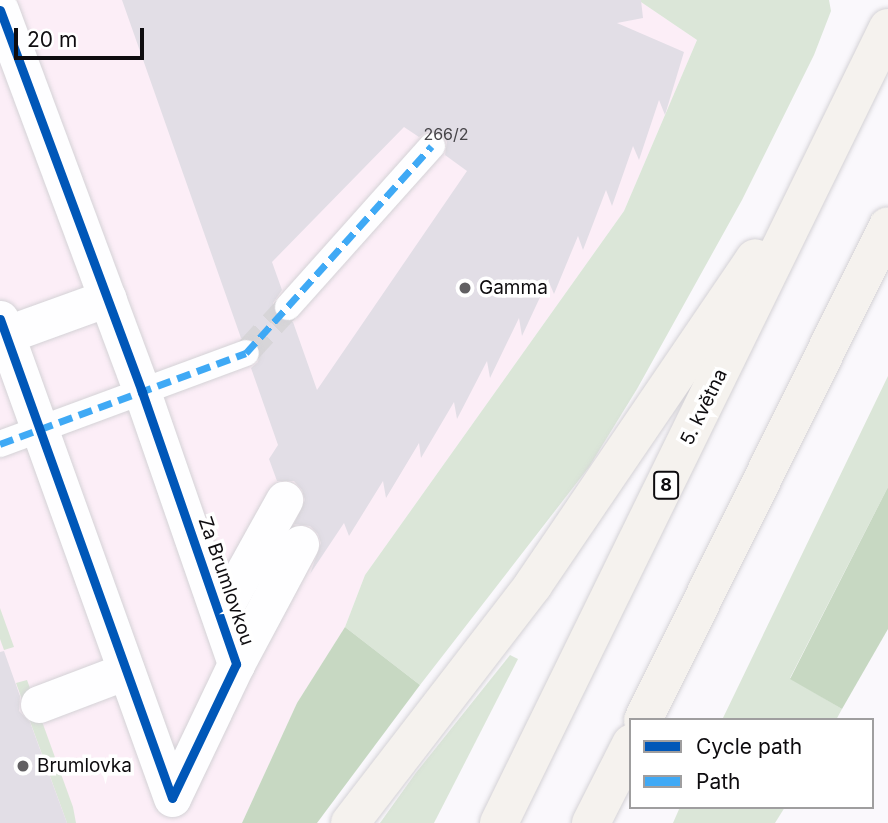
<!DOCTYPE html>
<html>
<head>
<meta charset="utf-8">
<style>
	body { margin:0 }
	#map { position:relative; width:888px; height:823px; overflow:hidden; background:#faf8fc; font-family:Inter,sans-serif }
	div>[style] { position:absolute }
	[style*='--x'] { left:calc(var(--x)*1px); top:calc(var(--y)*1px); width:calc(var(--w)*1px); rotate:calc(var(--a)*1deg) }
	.commercial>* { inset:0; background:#fceef7 }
	.green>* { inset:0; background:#dbe6d8 }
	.forest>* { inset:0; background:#c7d8c2 }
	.building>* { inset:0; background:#e2dee6 }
	.pedestrian-tunnel>* { height:26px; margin-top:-13px; transform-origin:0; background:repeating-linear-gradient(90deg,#d7d5d8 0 26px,transparent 0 39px) }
	.roads { filter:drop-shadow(0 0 2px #d4d2d6) drop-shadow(0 0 2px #d4d2d6) }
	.pedestrian>* { height:26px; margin:-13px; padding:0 13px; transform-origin:13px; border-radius:13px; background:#fefeff }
	.minor>* { height:37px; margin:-18.5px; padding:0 18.5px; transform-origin:18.5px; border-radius:18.5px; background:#fefeff }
	.trunk>* { height:38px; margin:-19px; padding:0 19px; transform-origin:19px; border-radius:19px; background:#f5f2ee }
	.quiet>* { height:7px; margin-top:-3.5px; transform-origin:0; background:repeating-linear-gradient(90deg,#3fa9f5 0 14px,transparent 0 21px) }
	.cycleway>* { height:9px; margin:-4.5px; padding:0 4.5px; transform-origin:4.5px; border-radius:4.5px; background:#0057b8 }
	.dots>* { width:19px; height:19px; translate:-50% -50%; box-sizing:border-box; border:4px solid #fff; border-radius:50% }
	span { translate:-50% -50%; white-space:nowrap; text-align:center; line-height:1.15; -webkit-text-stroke:7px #fff; paint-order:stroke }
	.number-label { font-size:16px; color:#464448 }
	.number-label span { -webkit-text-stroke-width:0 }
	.shield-label span { padding:2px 5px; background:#fff; border:2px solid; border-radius:5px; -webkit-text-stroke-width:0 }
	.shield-label { font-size:18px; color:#0e0c0f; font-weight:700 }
	.poi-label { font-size:19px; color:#0e0c0f }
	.left { translate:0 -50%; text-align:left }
	.street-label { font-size:19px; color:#0e0c0f }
	.legend { position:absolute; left:629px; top:718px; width:245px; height:91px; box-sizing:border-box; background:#fff; border:2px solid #9f9e9f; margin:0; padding:9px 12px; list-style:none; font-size:21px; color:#0e0c0f }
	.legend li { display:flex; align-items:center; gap:14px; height:35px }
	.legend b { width:35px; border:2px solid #9f9e9f }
	.scale { position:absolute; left:14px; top:28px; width:130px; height:32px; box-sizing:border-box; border:4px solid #0e0c0f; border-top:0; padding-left:9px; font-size:21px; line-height:24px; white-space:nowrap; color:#0e0c0f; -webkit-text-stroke:5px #fff; paint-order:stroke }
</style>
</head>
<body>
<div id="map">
	<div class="commercial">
		<i style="clip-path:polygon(0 0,638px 0,697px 40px,624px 211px,365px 575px,345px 627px,297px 703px,242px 823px,0 823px)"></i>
	</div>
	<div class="green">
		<i style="clip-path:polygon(638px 0,829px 0,831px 11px,814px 55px,742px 200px,637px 389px,589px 467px,420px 685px,345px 627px,365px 575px,624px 211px,697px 40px)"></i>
		<i style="clip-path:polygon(888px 376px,888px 487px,790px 678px,842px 709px,836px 720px,722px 720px)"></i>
		<i style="clip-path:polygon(0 608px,14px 647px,4px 650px,0 639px)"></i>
		<i style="clip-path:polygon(510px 655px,518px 659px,434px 823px,380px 823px,415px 774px)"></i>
		<i style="clip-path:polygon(27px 680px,73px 807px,76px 823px,67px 823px,16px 683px)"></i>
		<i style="clip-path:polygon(680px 807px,785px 807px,775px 823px,673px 823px)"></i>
	</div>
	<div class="forest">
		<i style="clip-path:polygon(888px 487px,888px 629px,842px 709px,790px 679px)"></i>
		<i style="clip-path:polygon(345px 627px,420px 685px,317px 823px,242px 823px,297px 703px)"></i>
	</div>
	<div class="building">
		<i style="clip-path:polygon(evenodd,122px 0,641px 0,643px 18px,617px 23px,684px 52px,665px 115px,659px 100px,639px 160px,633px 146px,612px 206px,606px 190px,583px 250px,578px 236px,554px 294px,548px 280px,522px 336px,519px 318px,490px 378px,487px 361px,457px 419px,454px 402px,421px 458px,419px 443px,386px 498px,383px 481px,349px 536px,344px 523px,310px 574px,321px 543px,318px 534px,310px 526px,294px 524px,305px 500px,302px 490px,294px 481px,277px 481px,269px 459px,278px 445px,251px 368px,258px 362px,261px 348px,255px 341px,241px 338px,122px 0,404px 127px,419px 137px,428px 131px,442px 134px,447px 142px,445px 155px,467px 171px,317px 390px,293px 322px,284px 322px,273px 313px,273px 303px,282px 290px,272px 262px,404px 127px)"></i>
		<i style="clip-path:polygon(4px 651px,20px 696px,19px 711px,30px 722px,67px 823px,0 823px,0 652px)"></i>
	</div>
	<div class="pedestrian-tunnel">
		<i style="--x:246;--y:353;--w:62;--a:-47.6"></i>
	</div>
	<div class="roads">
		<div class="pedestrian">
			<i style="--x:288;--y:307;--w:216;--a:-48.2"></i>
			<i style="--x:0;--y:444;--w:262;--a:-20.3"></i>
		</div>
		<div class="minor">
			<i style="--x:0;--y:10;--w:408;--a:69.6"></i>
			<i style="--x:142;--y:392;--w:288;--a:70.9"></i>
			<i style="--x:236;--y:664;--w:148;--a:115.5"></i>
			<i style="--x:172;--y:798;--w:509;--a:-109.75"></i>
			<i style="--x:5;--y:335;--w:109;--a:-19.9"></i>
			<i style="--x:220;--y:615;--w:132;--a:-60.9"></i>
			<i style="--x:236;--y:664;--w:136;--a:-61.9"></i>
			<i style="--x:39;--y:704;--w:93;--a:-20.8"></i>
		</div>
		<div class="trunk">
			<i style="--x:643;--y:720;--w:551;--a:-63.62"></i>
			<i style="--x:350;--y:823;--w:300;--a:-52.4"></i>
			<i style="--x:533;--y:585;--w:395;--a:-55.8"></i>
			<i style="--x:499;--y:823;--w:885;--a:-63.93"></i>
			<i style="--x:591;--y:823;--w:89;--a:-63.1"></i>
		</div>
	</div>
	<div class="quiet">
		<i style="--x:0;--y:444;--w:262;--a:-20.3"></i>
		<i style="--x:246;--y:353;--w:278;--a:-48.1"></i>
	</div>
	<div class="cycleway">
		<i style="--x:0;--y:10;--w:408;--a:69.6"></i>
		<i style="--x:142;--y:392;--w:288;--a:70.9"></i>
		<i style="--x:236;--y:664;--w:148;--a:115.5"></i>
		<i style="--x:172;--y:798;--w:509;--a:-109.75"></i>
	</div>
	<div class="dots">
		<i style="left:465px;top:288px;background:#615f62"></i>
		<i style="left:23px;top:766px;background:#615f62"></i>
	</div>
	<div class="number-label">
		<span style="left:446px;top:134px">266/2</span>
	</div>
	<div class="shield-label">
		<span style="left:666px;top:485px">8</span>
	</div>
	<div class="poi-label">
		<span class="left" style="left:479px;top:288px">Gamma</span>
		<span class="left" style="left:37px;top:766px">Brumlovka</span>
	</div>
	<div class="street-label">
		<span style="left:704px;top:407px;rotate:-64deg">5. května</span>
		<span style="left:226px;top:581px;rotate:71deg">Za Brumlovkou</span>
	</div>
	<ul class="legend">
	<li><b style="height:9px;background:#0057b8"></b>Cycle path</li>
	<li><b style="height:9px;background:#3fa9f5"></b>Path</li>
	</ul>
	<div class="scale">20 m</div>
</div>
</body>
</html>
